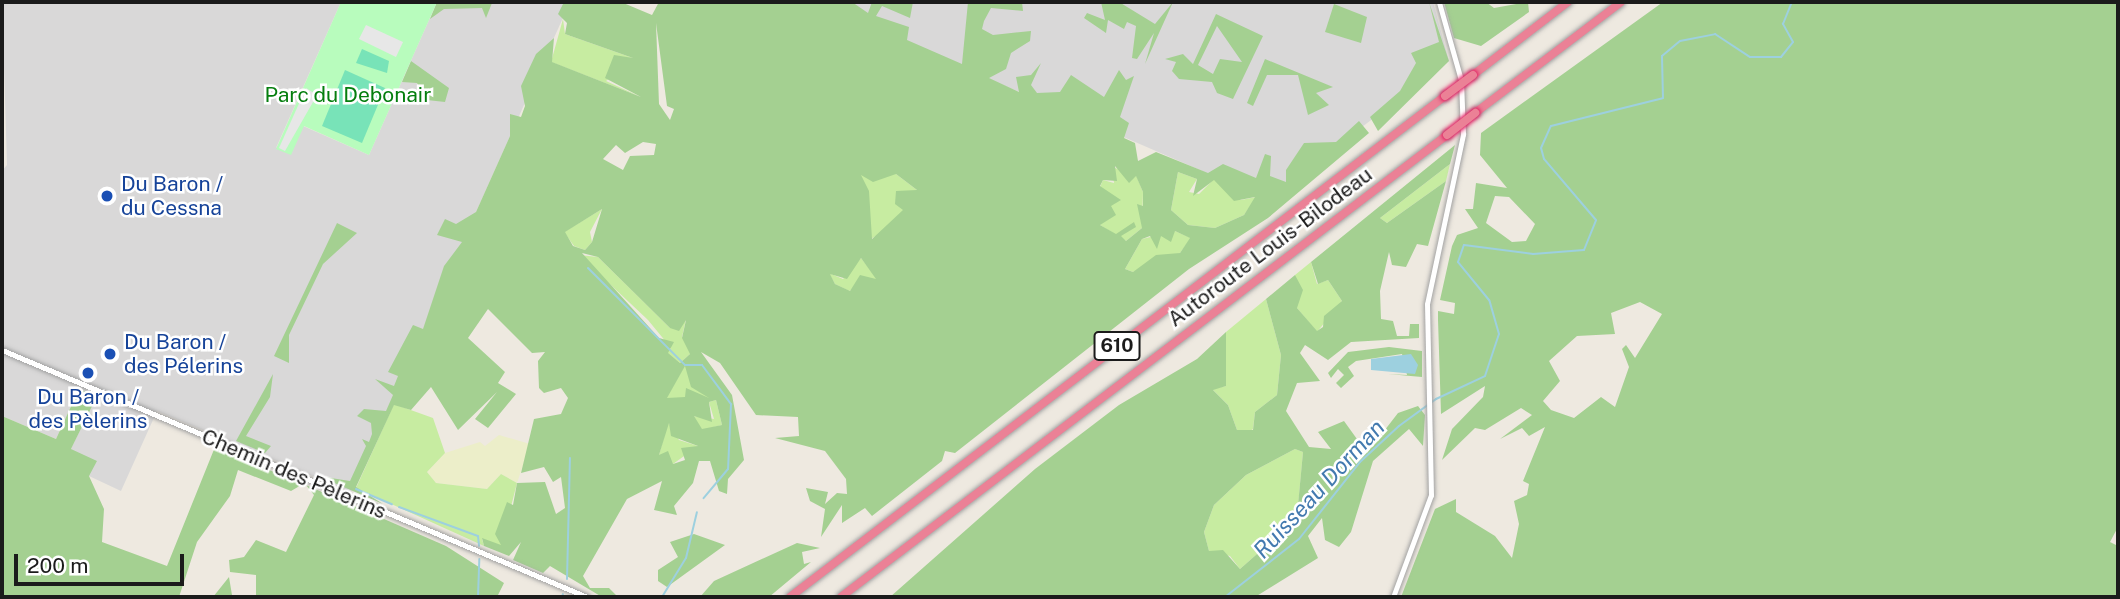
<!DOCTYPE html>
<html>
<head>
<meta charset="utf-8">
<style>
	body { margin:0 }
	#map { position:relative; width:2120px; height:599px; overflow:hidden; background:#eee9e0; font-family:"Public Sans",sans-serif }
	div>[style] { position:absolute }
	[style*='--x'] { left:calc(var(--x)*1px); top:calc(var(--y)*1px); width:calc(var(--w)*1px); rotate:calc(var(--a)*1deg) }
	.residential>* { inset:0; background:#d9d8d8 }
	.farmland>* { inset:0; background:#eceec9 }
	.grass>* { inset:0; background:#c7eca1 }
	.forest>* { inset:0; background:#a4d091 }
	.park>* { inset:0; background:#b8fcbd }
	.pitch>* { inset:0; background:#78e3b8 }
	.parking>* { inset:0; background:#e7e7e7 }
	.water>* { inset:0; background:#9dd0df }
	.stream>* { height:2px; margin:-1px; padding:0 1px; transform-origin:1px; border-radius:1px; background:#9dd0df }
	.roads { filter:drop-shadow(0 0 2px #a2a2a2) drop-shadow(0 0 2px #a2a2a2) }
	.tertiary>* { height:5px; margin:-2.5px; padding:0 2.5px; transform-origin:2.5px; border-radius:2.5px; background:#fff }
	.motorway>* { height:8px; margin:-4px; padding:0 4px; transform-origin:4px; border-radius:4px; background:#eb8196 }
	.bridges { filter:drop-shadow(0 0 2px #df195f) drop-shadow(0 0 2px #df195f) }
	.motorway-bridge>* { height:8px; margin:-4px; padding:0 4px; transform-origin:4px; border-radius:4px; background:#eb8196 }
	.dots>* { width:19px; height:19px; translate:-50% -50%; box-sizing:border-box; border:4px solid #fff; border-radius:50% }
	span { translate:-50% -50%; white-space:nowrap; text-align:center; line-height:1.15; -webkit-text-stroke:5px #fff; paint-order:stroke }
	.shield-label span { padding:2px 5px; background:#fff; border:2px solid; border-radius:5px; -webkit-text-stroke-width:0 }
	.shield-label { font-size:19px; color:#1b1b1b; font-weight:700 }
	.park-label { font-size:21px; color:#057e0e }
	.transit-label { font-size:21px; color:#164399 }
	.left { translate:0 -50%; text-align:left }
	.street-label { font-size:21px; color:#1b1b1b }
	.water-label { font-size:23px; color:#437aaf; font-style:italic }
	.frame { position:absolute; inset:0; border:4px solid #1b1b1b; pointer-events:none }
	.scale { position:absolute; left:14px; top:554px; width:170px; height:32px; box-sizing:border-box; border:4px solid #1b1b1b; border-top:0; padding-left:9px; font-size:21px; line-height:24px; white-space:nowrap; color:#1b1b1b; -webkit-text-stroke:5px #fff; paint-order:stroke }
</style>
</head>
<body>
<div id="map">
	<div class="residential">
		<i style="clip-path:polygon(2px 2px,341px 2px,276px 148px,303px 126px,369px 155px,437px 2px,570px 2px,351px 492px,157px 411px,121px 491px,89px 476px,71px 449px,96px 396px,79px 389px,56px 439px,2px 416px,2px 171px,7px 165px)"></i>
		<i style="clip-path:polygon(811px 2px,1433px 2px,1449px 61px,1267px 199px)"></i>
	</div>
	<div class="farmland">
		<i style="clip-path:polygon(499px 435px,530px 444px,517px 483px,501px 474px,487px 489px,436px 483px,427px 472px,445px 453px,480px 442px,485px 446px)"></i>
	</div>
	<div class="grass">
		<i style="clip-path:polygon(563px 19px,565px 34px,633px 58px,606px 81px,641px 97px,551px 62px)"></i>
		<i style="clip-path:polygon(1450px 164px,1446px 181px,1387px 223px,1380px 218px)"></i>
		<i style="clip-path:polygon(1112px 167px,1136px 175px,1143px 192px,1142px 228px,1126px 241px,1100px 225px,1111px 206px,1100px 187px,1103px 180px,1114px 183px)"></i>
		<i style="clip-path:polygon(1178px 172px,1197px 179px,1189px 192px,1199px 194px,1214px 179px,1241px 200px,1256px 197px,1244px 215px,1215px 228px,1188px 225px,1171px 210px)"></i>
		<i style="clip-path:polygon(896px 174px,917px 190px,896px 223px,871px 239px,860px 175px)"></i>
		<i style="clip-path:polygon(602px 209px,590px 232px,592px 242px,585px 250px,574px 246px,564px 232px)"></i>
		<i style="clip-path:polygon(1175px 231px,1191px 238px,1180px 253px,1133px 272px,1125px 269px,1142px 239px)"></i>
		<i style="clip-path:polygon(579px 255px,598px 257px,670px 328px,686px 319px,682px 337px,693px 348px,690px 354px,680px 363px,667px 353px,671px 348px,648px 320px)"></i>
		<i style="clip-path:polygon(861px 258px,877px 279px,849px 291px,835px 284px,829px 273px,843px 279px)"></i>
		<i style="clip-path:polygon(1311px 262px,1317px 284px,1328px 280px,1342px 301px,1317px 332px,1297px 308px,1295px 275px)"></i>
		<i style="clip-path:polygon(1266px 299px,1281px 355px,1277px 395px,1255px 412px,1253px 429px,1246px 434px,1237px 430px,1228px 405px,1212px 389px,1226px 386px,1226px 332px)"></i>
		<i style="clip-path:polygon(685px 365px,708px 395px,709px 398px,666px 398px)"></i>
		<i style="clip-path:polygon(716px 400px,722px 425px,702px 430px,693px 416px,714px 419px,709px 402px)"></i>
		<i style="clip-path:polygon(394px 404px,433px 418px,445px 453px,427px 472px,436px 483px,487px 489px,501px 474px,517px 483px,501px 546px,482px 539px,484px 546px,356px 488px)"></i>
		<i style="clip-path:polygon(668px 422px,679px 440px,698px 446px,673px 464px,659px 455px)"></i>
		<i style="clip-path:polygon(1295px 449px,1303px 452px,1298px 506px,1282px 521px,1284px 530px,1240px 569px,1230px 556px,1209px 551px,1204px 532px,1214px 505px,1246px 475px)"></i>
	</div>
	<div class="forest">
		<i style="clip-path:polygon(437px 2px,491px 2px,492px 3px,486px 18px,482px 8px,444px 9px,430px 19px)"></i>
		<i style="clip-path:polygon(evenodd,564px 2px,621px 2px,652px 15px,659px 2px,852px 2px,868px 13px,872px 2px,913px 2px,910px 18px,882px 6px,876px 16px,909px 27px,907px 40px,962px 64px,968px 2px,1022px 2px,1023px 11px,991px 8px,984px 21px,982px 29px,993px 35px,1031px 31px,1030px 41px,1011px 53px,1006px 69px,989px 78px,1019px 92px,1016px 77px,1031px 75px,1041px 63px,1031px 85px,1037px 93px,1060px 92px,1071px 75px,1104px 97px,1119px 70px,1126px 80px,1134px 76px,1120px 117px,1129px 123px,1124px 138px,1135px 143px,1138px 161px,1156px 152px,1208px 173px,1223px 164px,1256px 178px,1265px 154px,1271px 156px,1270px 176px,1286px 182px,1286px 170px,1304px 143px,1336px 142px,1359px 121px,1369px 133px,1268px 218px,1189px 269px,955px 453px,945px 451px,942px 461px,872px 516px,865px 508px,842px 523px,842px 505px,821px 537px,825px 509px,810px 501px,806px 488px,828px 492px,825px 504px,837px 493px,847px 494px,846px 479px,825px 451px,775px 438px,799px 436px,798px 417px,756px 415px,720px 363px,701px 352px,732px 395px,744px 460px,728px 479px,727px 494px,719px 491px,710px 461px,699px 461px,693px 483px,674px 506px,677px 515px,654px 510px,662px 481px,627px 499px,583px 576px,590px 588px,609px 588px,618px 597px,602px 597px,550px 566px,543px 573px,513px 560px,521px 542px,509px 556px,484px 546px,482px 538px,501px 545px,495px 534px,507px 502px,513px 505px,517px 483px,545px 482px,556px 514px,565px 508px,561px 477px,553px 482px,544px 467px,521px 473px,534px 419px,561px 414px,568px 398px,561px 388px,544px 393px,539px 388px,538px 361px,545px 352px,532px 353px,488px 309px,468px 338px,505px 372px,498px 383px,516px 394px,488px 428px,475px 419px,497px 392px,458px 430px,431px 387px,411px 410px,394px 405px,356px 487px,383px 504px,318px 476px,350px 481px,366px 446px,362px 439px,369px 442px,372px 434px,371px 423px,357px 416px,364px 409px,386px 411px,393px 395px,375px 379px,394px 386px,398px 376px,388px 372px,413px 325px,423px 329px,444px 266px,462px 242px,437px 235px,445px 219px,456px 224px,476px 212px,510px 136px,510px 114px,521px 117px,525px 106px,521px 86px,536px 54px,554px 38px,552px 62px,641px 97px,605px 78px,614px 55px,633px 58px,565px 34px,567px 23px,558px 14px,564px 2px,656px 23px,667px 106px,674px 109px,670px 120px,659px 104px,656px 23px,564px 2px,643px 142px,656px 144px,654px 155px,630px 156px,623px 170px,603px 159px,616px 145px,625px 153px,643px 142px,564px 2px,1115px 166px,1129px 183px,1136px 176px,1143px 192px,1143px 206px,1137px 204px,1142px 228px,1126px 241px,1121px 236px,1136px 227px,1134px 222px,1116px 234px,1100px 225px,1116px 215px,1111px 206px,1121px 200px,1100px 186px,1103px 180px,1117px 181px,1115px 166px,564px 2px,1178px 172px,1197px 179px,1193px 196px,1214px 180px,1234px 201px,1255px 197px,1244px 215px,1215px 228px,1188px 225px,1171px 210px,1178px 172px,564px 2px,896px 174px,917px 190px,896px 191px,895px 204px,903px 210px,872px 239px,869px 191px,861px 175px,873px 182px,896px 174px,564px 2px,602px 209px,592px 242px,585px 250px,573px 246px,565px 232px,602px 209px,564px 2px,1175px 231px,1190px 238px,1180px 253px,1156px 255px,1133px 272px,1125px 269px,1142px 239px,1150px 236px,1157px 249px,1161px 236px,1171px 242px,1175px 231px,564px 2px,582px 253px,598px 257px,670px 328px,679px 331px,686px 320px,682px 338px,690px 354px,680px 363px,668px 353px,674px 342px,659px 338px,582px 253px,564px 2px,861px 258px,876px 279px,860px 275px,850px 291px,835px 284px,830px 274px,847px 279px,861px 258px,564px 2px,685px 366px,691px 387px,709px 398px,686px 388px,685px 397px,667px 398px,685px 366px,564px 2px,716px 400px,722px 425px,702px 429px,694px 416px,712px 422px,709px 402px,716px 400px,564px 2px,669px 423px,671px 436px,698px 446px,681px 448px,685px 460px,673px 464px,668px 451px,659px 455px,669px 423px)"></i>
		<i style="clip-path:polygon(1101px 2px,1119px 2px,1155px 24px,1173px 2px,1145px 64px,1154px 33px,1137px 59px,1132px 58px,1136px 26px,1127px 22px,1124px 29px,1108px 20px,1106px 33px,1084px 18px,1087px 13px,1105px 20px)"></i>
		<i style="clip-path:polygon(1429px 2px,1449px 61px,1378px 131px,1370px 117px,1400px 91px,1416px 63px,1411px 53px,1439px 42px)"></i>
		<i style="clip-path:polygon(1444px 2px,1486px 2px,1494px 8px,1528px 2px,1529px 12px,1481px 46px,1454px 38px)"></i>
		<i style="clip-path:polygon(evenodd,1663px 2px,2118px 2px,2118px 527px,2110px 542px,2118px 546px,2118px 597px,1401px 597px,1435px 509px,1456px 499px,1456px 512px,1495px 536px,1512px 558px,1519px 524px,1514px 501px,1527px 495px,1529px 484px,1523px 481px,1545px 427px,1529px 436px,1522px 428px,1500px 439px,1532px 415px,1521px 408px,1485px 430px,1475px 428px,1442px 460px,1452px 429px,1483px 397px,1485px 386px,1441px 414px,1438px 320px,1438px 311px,1454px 314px,1455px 303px,1440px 300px,1452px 246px,1457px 235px,1478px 228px,1465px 209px,1473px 209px,1476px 183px,1507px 188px,1480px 155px,1481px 133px,1663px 2px,1495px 196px,1509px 197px,1535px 224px,1526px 241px,1512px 242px,1486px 223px,1495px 196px,1663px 2px,1640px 302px,1662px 314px,1635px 358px,1626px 345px,1622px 349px,1629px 367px,1615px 407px,1601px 397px,1574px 418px,1551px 410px,1543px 401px,1560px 381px,1549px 361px,1577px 336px,1615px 334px,1611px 313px,1640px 302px)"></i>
		<i style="clip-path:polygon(1334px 4px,1367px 17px,1361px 43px,1325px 32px)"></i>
		<i style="clip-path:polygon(evenodd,1216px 14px,1263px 36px,1233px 99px,1217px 93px,1212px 82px,1179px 79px,1172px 71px,1176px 62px,1165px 59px,1183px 54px,1193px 64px,1216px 14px,1217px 26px,1242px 62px,1220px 59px,1213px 74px,1198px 65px,1217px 26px)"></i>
		<i style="clip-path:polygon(1265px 59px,1333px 87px,1316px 93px,1329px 105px,1308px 115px,1298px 75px,1267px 75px,1253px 106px,1247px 103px)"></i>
		<i style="clip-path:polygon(411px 61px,449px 88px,445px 102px,427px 100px,417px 83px,402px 82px)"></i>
		<i style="clip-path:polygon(evenodd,1455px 145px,1450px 164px,1380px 218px,1387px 223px,1446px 181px,1428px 246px,1417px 244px,1406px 267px,1392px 265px,1389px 252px,1380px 291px,1381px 319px,1393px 321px,1397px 336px,1409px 336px,1410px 324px,1419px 324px,1419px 338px,1351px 342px,1328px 360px,1305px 345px,1300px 353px,1320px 381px,1297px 383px,1286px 411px,1309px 447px,1331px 449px,1318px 432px,1344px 421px,1367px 453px,1398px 413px,1418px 406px,1425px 415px,1423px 446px,1409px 429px,1373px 461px,1351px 532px,1339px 547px,1325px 540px,1322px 518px,1308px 536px,1318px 558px,1255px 597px,890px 597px,1035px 469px,1119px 405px,1197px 359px,1226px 332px,1226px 386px,1213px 390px,1228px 405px,1237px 430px,1253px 430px,1255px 412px,1277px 395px,1281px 355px,1266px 299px,1295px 275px,1303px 290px,1297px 308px,1317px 331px,1323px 327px,1324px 316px,1342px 301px,1328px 280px,1318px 284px,1311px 262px,1455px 145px,1295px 449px,1303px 452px,1298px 505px,1282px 521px,1284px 530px,1240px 569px,1223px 550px,1209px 551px,1204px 532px,1214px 505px,1246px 475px,1295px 449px)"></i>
		<i style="clip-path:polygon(337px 223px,357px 233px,323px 264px,289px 335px,289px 363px,274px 356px)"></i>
		<i style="clip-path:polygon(1389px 347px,1422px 351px,1422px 377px,1388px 374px,1407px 375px,1402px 354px,1356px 361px,1348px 367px,1354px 376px,1341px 388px,1336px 383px,1344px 375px,1338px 369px,1331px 378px,1328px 373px,1348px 352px)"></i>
		<i style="clip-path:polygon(273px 374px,270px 397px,246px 436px,271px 446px,265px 453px,236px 441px)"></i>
		<i style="clip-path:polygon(79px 389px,97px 396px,71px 449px,97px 461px,89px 476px,104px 509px,102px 542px,167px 566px,215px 447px,303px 484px,291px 491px,238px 470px,230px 496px,197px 542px,179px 597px,2px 597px,2px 416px,56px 439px)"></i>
		<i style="clip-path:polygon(306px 485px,446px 546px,504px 583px,497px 597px,213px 597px,229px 577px,232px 595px,256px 595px,256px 575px,230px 572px,229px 560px,244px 557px,256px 540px,286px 552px,314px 495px)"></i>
		<i style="clip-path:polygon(694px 534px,725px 545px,667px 587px,658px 581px,658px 570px,678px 557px,670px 542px)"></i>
		<i style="clip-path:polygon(797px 543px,820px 548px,802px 552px,804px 564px,811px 562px,769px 597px,700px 597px,714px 581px)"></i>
	</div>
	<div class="park">
		<i style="clip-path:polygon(341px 2px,437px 2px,369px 155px,304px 126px,291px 155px,276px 149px)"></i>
	</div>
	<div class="pitch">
		<i style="clip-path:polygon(362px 49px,389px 61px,387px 73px,356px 63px)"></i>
		<i style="clip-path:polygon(345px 70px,385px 88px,362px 143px,322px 126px)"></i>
	</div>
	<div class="parking">
		<i style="clip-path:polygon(366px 25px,403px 42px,396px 57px,359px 39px)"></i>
		<i style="clip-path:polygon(306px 88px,317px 95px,285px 151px,279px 148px)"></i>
	</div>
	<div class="water">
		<i style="clip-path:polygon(1411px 354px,1418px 365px,1415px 374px,1371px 370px,1371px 359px)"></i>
	</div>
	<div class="stream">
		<i style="--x:588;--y:268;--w:137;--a:45"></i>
		<i style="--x:685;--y:365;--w:17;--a:0"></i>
		<i style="--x:702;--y:365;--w:49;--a:53.4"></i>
		<i style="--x:731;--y:404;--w:65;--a:92.6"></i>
		<i style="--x:728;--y:469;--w:38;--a:130"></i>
		<i style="--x:356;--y:489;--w:39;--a:23"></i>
		<i style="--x:399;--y:507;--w:84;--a:20.2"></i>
		<i style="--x:478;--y:536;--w:10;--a:84"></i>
		<i style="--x:567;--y:579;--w:121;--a:-88.6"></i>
		<i style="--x:478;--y:597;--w:38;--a:-88"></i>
		<i style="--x:562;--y:597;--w:3;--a:-72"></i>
		<i style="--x:662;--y:597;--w:46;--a:-58.4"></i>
		<i style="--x:686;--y:558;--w:47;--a:-76.6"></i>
		<i style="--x:1225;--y:597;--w:94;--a:-38.1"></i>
		<i style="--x:1299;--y:539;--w:98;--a:-51.6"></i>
		<i style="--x:1360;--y:462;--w:53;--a:-42.7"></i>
		<i style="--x:1399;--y:426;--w:46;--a:-36.1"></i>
		<i style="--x:1436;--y:399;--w:54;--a:-25.1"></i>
		<i style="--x:1485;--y:376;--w:44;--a:-71.6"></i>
		<i style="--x:1499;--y:334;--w:35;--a:-106"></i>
		<i style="--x:1489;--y:300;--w:49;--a:-129.2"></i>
		<i style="--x:1458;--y:262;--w:18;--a:-71"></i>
		<i style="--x:1464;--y:245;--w:70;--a:7.4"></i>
		<i style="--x:1533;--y:254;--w:51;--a:-4.5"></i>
		<i style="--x:1584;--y:250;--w:32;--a:-68"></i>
		<i style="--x:1596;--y:220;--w:80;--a:-130.4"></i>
		<i style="--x:1544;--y:159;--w:11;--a:-105"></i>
		<i style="--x:1541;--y:148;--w:24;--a:-66"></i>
		<i style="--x:1551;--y:126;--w:115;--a:-14"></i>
		<i style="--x:1663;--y:98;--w:42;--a:-91.4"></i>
		<i style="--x:1662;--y:56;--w:23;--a:-40"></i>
		<i style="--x:1680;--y:41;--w:36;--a:-11"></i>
		<i style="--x:1715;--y:34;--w:42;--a:33.3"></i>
		<i style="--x:1750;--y:57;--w:31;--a:0"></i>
		<i style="--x:1781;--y:57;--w:19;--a:-51"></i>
		<i style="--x:1793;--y:42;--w:21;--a:-119"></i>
		<i style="--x:1783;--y:24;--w:24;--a:-68"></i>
	</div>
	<div class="roads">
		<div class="tertiary">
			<i style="--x:2;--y:350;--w:635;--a:22.89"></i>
			<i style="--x:1393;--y:597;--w:109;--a:-69.6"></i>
			<i style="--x:1431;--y:495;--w:191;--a:-91.2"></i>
			<i style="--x:1427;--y:304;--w:174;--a:-78"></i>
			<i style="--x:1463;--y:134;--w:54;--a:-92.1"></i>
			<i style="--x:1461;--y:80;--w:81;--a:-105.8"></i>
		</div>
		<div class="motorway">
			<i style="--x:1473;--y:75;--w:120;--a:-37.5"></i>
			<i style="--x:1475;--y:113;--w:183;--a:-37.2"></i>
			<i style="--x:790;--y:597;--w:825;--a:-37.41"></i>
			<i style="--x:841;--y:597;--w:762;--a:-37.32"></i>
		</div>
	</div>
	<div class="bridges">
		<div class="motorway-bridge">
			<i style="--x:1445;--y:96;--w:35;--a:-37"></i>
			<i style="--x:1447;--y:135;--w:36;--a:-38"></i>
		</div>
	</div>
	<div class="dots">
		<i style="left:107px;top:196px;background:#1a4fb4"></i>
		<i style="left:110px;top:354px;background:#1a4fb4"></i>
		<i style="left:88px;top:373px;background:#1a4fb4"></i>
	</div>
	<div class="shield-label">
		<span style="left:1117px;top:346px">610</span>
	</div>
	<div class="park-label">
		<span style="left:348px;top:95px">Parc du Debonair</span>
	</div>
	<div class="transit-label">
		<span class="left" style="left:121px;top:196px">Du Baron /<br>du Cessna</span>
		<span class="left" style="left:124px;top:354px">Du Baron /<br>des Pélerins</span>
		<span style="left:88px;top:409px">Du Baron /<br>des Pèlerins</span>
	</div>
	<div class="street-label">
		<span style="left:1270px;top:247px;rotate:-37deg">Autoroute Louis-Bilodeau</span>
		<span style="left:294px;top:474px;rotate:23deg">Chemin des Pèlerins</span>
	</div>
	<div class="water-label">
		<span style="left:1319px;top:489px;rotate:-47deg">Ruisseau Dorman</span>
	</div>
	<div class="frame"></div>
	<div class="scale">200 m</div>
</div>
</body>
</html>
